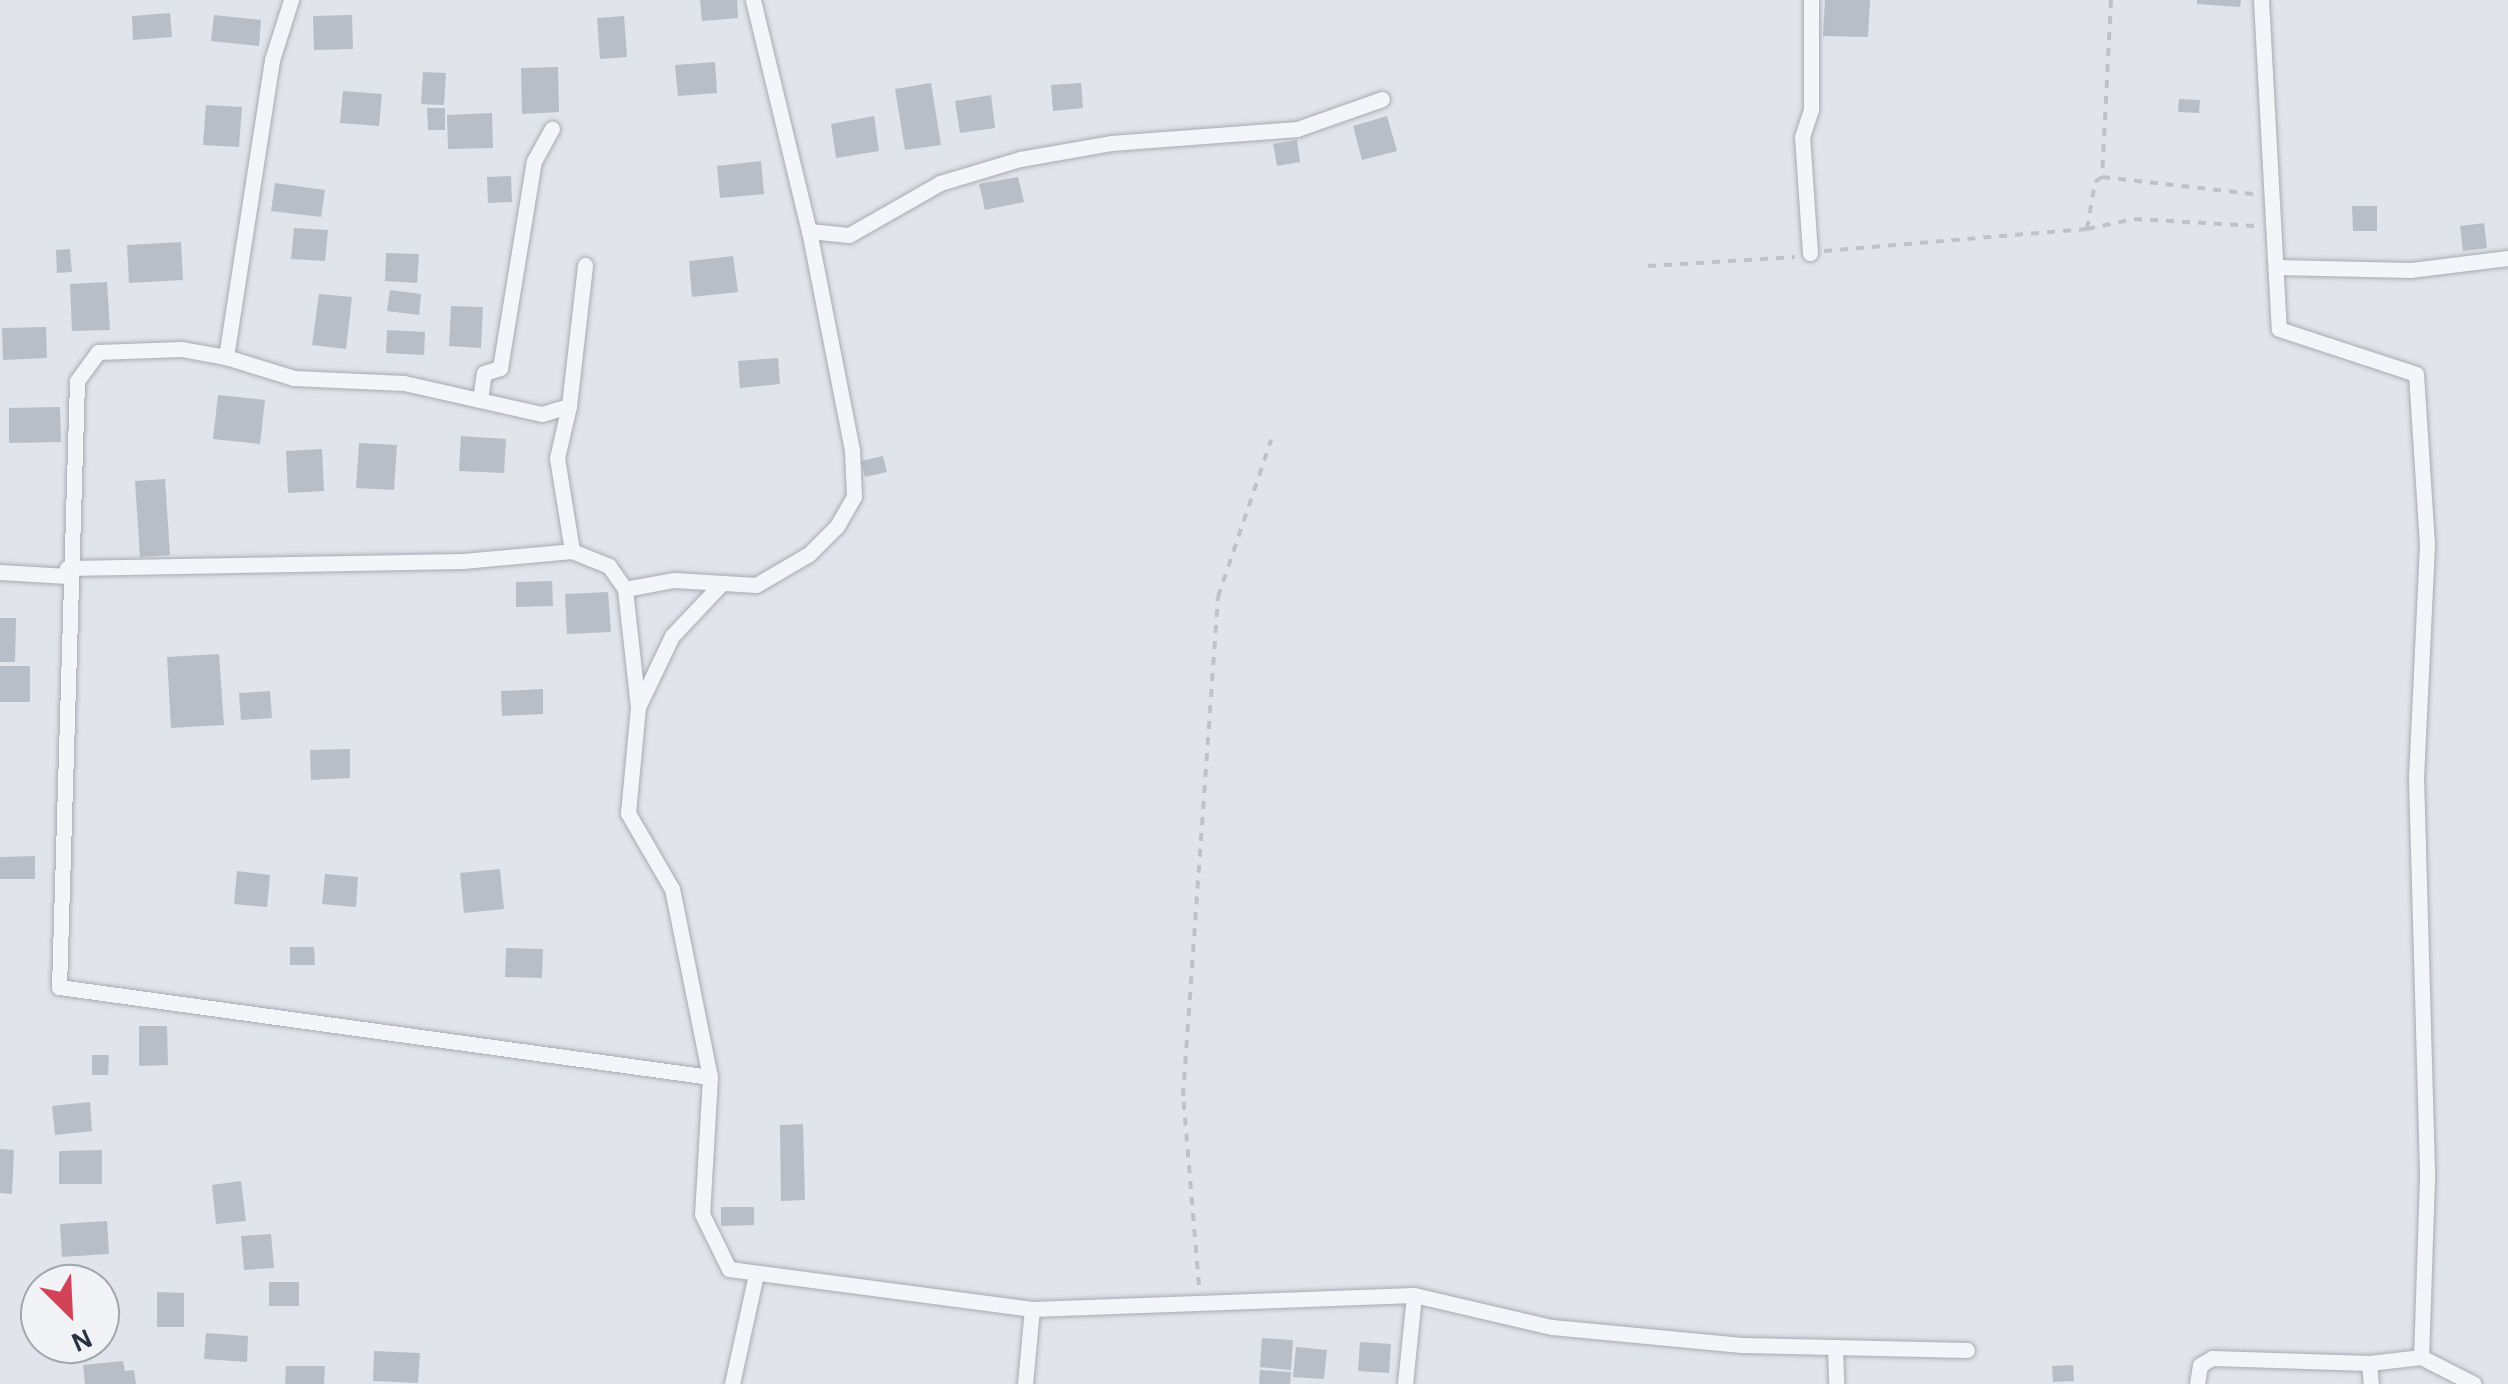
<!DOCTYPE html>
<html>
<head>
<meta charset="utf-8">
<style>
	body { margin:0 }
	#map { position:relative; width:2508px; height:1384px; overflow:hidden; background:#e1e4ea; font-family:"Alegreya Sans",sans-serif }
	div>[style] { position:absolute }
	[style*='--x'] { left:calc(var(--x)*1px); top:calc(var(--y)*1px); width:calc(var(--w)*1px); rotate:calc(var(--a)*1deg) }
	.building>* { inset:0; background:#b8bec7 }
	.path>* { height:4px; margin-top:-2px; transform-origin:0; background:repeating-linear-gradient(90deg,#bfc2c9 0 8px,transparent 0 16px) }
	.roads { filter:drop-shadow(0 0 2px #a6abb4) drop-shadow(0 0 2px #a6abb4) }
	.street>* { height:15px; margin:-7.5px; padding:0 7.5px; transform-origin:7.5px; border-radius:7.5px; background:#f4f5f8 }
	span { translate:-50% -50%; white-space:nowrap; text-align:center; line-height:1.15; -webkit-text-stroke:8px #f1f3f7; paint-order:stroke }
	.north { position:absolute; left:20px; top:1264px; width:100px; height:100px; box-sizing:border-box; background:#f1f3f7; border:2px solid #a1a6af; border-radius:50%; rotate:156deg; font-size:28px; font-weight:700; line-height:40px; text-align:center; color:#293242 }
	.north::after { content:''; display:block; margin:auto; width:35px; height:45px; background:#d24358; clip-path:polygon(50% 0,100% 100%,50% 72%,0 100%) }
</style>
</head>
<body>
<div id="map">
	<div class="building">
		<i style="clip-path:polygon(700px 0,737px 0,738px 18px,702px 21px)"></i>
		<i style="clip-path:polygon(1825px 0,1870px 0,1868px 37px,1823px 36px)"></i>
		<i style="clip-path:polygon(2197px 0,2241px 0,2240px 7px,2197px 4px)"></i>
		<i style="clip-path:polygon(170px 13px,172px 37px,133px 40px,132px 16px)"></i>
		<i style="clip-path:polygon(214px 15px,261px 20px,259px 46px,211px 41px)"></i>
		<i style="clip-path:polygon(352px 15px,353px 49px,314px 50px,313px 16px)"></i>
		<i style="clip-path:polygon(624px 16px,627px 57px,600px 59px,597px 18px)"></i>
		<i style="clip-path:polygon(715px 62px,717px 93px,678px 96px,675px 65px)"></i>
		<i style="clip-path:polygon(558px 67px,559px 112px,522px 114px,521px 68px)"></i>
		<i style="clip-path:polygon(423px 72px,446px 73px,444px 105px,421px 104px)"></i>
		<i style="clip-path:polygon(931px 83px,941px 145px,905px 150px,895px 89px)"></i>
		<i style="clip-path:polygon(1081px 83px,1083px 108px,1053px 111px,1051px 85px)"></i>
		<i style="clip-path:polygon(343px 91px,382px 94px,379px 126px,340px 123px)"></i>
		<i style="clip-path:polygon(991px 95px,995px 128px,960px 133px,955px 101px)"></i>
		<i style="clip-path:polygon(2179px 99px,2200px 100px,2199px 113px,2178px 112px)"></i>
		<i style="clip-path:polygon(206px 105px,242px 107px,239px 147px,203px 145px)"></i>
		<i style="clip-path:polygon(427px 108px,445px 108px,445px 130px,428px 130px)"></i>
		<i style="clip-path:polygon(492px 113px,493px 148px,448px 149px,447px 115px)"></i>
		<i style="clip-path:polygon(874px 116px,879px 151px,836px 158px,831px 124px)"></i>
		<i style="clip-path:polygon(1387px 116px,1397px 151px,1362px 160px,1353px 126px)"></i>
		<i style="clip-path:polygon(1297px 140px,1300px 162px,1277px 166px,1273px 144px)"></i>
		<i style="clip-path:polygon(761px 161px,764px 194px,720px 198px,717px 166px)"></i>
		<i style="clip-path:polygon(511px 176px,512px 202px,488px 203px,487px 177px)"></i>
		<i style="clip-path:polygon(1018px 177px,1024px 202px,985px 210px,979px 184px)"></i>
		<i style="clip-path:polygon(275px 183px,325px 190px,321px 217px,271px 211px)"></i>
		<i style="clip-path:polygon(2352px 206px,2377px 206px,2377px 231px,2353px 231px)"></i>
		<i style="clip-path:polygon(2484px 223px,2487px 248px,2463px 251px,2460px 226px)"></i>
		<i style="clip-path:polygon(294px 228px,328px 230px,325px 261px,291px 259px)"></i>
		<i style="clip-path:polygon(181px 242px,183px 280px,129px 283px,127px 245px)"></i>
		<i style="clip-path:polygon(70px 249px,72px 272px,57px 273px,56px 250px)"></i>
		<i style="clip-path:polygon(386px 253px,419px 254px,417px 283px,385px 281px)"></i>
		<i style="clip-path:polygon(733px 256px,738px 292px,692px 297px,689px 261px)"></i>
		<i style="clip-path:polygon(107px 282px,110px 330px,72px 331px,70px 284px)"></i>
		<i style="clip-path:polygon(390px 290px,421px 294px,419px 315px,387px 311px)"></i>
		<i style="clip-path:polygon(319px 294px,352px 297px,346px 349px,312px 345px)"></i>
		<i style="clip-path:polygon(451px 306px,483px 307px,481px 348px,449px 346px)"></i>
		<i style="clip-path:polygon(46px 327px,47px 358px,3px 360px,2px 328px)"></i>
		<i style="clip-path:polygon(387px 330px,425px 332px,424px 355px,386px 353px)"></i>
		<i style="clip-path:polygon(778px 358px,780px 384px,740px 388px,738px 361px)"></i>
		<i style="clip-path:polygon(218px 395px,265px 400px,260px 444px,213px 439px)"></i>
		<i style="clip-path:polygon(60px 407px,61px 442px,9px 443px,9px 408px)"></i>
		<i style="clip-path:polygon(461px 436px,506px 439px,504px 473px,459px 471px)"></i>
		<i style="clip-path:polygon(359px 443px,397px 445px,394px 490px,356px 488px)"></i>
		<i style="clip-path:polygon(322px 449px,324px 491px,288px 493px,286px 451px)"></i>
		<i style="clip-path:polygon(883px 456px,887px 472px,865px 477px,861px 461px)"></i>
		<i style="clip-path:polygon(165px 479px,170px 555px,140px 557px,135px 481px)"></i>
		<i style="clip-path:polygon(552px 581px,553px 606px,516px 607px,516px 582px)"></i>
		<i style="clip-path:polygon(608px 592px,611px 632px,567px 634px,565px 594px)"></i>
		<i style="clip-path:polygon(0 618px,16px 618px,15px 662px,0 662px)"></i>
		<i style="clip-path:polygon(219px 654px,224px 725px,171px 728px,167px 657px)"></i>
		<i style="clip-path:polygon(0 666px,30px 666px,30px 702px,0 702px)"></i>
		<i style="clip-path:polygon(543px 689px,543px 714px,502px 716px,501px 691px)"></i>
		<i style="clip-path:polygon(270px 691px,272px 718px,241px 720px,239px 693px)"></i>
		<i style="clip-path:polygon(350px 749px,350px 778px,311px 780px,310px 750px)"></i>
		<i style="clip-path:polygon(35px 856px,35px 879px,0 879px,0 857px)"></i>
		<i style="clip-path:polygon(500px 869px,504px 909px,464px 913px,460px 873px)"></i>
		<i style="clip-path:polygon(237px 871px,270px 875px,267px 907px,234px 904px)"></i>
		<i style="clip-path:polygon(325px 874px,358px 877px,356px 907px,322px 904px)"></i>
		<i style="clip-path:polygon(290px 947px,314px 947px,315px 965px,290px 965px)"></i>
		<i style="clip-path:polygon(506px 948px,543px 949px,542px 978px,505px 977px)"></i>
		<i style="clip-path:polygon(139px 1026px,167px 1026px,168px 1065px,139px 1066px)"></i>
		<i style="clip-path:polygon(92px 1055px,109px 1055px,108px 1075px,92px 1075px)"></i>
		<i style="clip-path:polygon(90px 1102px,92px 1131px,55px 1135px,52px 1106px)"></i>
		<i style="clip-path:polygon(803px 1124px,805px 1200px,781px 1201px,780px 1125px)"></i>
		<i style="clip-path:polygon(0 1149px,14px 1150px,12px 1194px,0 1193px)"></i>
		<i style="clip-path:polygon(102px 1150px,102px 1184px,59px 1184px,59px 1151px)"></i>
		<i style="clip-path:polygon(241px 1181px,246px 1221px,216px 1224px,212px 1185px)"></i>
		<i style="clip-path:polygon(721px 1207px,754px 1207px,754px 1225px,721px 1226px)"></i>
		<i style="clip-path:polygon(107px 1221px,109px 1254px,62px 1257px,60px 1224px)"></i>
		<i style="clip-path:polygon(271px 1234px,274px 1268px,244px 1270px,241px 1236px)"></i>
		<i style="clip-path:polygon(269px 1282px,299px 1282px,299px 1306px,269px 1306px)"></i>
		<i style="clip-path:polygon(157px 1292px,184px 1293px,184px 1327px,157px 1327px)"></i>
		<i style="clip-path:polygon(206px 1333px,248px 1336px,247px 1362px,204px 1359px)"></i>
		<i style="clip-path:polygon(1262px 1338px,1293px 1340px,1291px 1370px,1260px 1367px)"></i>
		<i style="clip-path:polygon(1360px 1342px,1391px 1344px,1389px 1373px,1358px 1371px)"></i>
		<i style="clip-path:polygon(1296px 1347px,1327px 1350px,1324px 1379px,1293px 1377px)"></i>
		<i style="clip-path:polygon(374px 1351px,420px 1353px,418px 1383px,373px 1381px)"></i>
		<i style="clip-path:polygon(123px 1361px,125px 1371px,134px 1370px,136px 1384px,85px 1384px,83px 1365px)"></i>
		<i style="clip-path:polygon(2073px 1365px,2074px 1381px,2053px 1382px,2052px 1366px)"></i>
		<i style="clip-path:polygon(286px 1366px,325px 1366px,324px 1384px,285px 1384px)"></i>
		<i style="clip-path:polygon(1260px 1370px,1291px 1372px,1290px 1384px,1259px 1384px)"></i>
	</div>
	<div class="path">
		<i style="--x:2111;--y:0;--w:177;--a:92.9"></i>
		<i style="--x:2102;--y:177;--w:152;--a:6.4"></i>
		<i style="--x:2087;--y:229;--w:48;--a:-12"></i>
		<i style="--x:2134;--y:219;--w:122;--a:3.3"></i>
		<i style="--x:1824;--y:251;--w:264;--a:-4.8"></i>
		<i style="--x:2087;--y:229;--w:48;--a:-80.3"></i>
		<i style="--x:2095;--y:182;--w:9;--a:-36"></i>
		<i style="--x:1648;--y:266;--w:147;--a:-3.5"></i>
		<i style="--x:1199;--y:1285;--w:190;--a:-94.8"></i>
		<i style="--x:1183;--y:1096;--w:500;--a:-85.99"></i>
		<i style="--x:1218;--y:597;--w:166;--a:-71.3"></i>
	</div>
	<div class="roads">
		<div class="street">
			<i style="--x:291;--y:0;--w:63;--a:107.6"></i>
			<i style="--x:272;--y:60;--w:301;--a:98.8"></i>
			<i style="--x:226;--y:357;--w:71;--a:17.2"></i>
			<i style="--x:294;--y:378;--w:110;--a:2.6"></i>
			<i style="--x:404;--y:383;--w:141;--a:12.7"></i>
			<i style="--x:542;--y:414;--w:28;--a:-17"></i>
			<i style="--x:569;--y:406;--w:142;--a:-83.5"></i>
			<i style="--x:753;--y:0;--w:238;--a:76.4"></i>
			<i style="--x:2261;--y:0;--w:329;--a:86.9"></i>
			<i style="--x:2279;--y:329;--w:144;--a:18.2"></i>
			<i style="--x:2416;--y:374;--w:171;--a:86.3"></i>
			<i style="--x:2427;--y:545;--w:232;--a:92.7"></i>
			<i style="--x:2416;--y:777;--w:401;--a:88.4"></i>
			<i style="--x:2427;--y:1178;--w:179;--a:91.9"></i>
			<i style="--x:2421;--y:1357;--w:52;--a:173.4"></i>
			<i style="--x:2369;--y:1363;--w:21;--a:85"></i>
			<i style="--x:1810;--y:253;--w:116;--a:-93.9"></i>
			<i style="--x:1802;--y:137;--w:28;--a:-72"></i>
			<i style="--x:1811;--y:110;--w:110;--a:-90"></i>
			<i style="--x:2276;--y:267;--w:135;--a:1.3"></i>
			<i style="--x:2411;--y:270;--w:98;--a:-7.1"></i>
			<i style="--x:226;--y:357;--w:46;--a:-169.9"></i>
			<i style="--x:181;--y:349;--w:83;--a:177.9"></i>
			<i style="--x:98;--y:352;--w:36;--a:126"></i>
			<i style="--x:77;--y:381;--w:606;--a:91.7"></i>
			<i style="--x:59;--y:987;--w:657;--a:7.87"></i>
			<i style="--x:710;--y:1077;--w:192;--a:-101.4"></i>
			<i style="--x:672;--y:889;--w:88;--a:-120.1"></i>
			<i style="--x:628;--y:813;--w:106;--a:-84.6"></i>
			<i style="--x:638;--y:707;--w:119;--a:-96.3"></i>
			<i style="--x:625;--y:589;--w:50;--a:-10.4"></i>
			<i style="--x:674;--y:580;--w:82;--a:3.5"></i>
			<i style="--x:756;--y:585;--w:61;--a:-30.3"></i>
			<i style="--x:809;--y:554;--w:40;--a:-45"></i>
			<i style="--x:837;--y:526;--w:34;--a:-60"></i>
			<i style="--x:854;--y:496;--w:46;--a:-92.5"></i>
			<i style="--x:852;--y:450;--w:223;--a:-101.1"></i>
			<i style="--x:809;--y:231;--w:40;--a:5.7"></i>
			<i style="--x:849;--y:235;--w:105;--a:-29.7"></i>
			<i style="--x:940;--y:183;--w:84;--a:-16.7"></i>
			<i style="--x:1020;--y:159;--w:92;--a:-10"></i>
			<i style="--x:1111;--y:143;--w:187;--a:-4.3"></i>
			<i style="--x:1297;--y:129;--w:90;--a:-19.4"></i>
			<i style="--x:480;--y:400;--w:27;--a:-82"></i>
			<i style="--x:484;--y:373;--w:17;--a:-17"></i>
			<i style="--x:500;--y:368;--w:210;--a:-80.7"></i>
			<i style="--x:534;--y:161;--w:37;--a:-61"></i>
			<i style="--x:569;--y:406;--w:53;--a:103"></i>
			<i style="--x:557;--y:458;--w:94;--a:80.8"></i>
			<i style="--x:572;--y:551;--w:40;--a:22"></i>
			<i style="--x:609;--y:566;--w:28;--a:55"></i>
			<i style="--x:67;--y:568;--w:396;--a:-1"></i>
			<i style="--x:463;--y:561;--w:109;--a:-5.2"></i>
			<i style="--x:0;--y:572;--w:67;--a:3.4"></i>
			<i style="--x:638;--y:707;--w:79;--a:-64.4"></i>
			<i style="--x:672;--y:636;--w:71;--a:-46.7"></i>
			<i style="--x:710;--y:1077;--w:137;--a:93.3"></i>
			<i style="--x:702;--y:1214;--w:61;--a:63.9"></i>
			<i style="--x:729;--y:1269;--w:306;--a:7.5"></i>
			<i style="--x:1032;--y:1309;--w:382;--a:-2.1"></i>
			<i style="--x:1414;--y:1295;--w:142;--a:13.1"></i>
			<i style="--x:1552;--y:1327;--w:193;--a:5.4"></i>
			<i style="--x:1744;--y:1345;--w:223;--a:1.3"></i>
			<i style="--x:1835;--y:1347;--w:37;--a:88"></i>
			<i style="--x:2421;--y:1357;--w:59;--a:27"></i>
			<i style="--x:732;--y:1384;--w:113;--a:-77.7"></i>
			<i style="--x:1025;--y:1384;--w:75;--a:-84.7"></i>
			<i style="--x:1405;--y:1384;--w:89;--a:-84.2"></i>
			<i style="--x:2197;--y:1384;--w:19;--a:-81"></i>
			<i style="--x:2200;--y:1365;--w:14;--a:-30"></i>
			<i style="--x:2212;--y:1358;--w:157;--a:1.8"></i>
		</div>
	</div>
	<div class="north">N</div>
</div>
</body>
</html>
